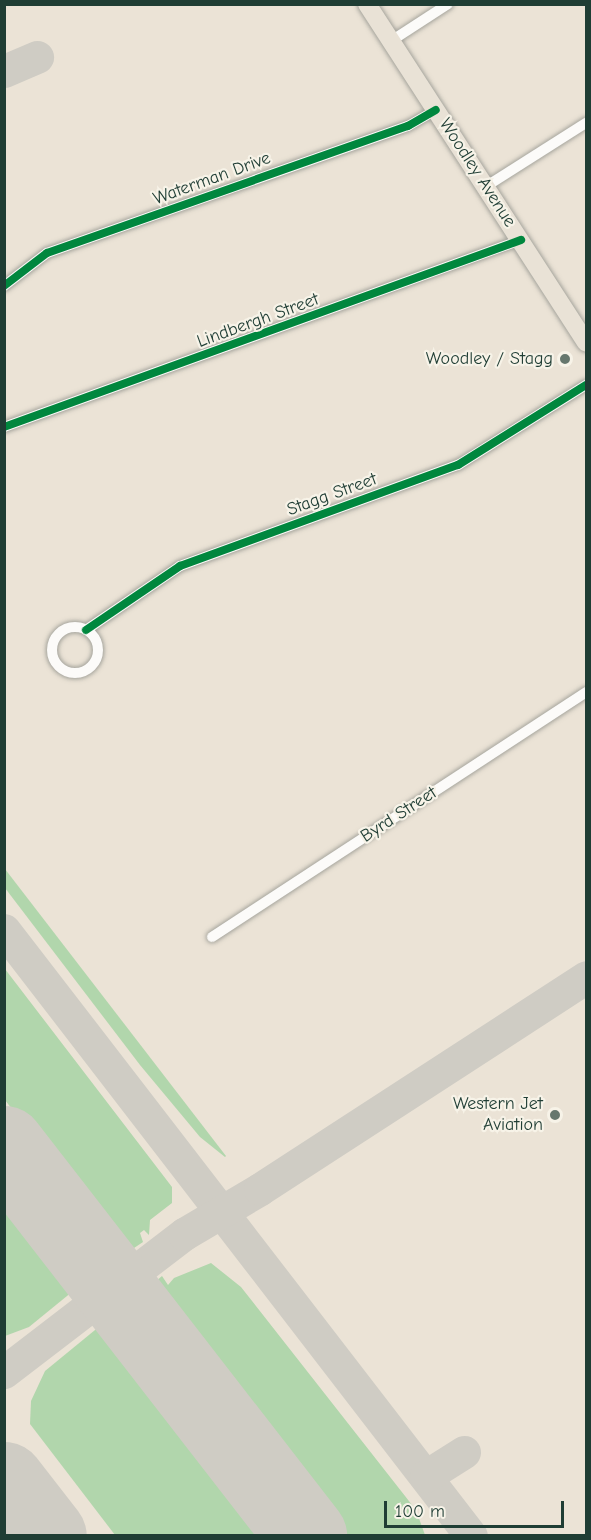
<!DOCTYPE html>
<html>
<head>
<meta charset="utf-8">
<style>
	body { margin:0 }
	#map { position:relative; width:591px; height:1540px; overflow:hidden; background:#ebe3d6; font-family:"Comic Neue",sans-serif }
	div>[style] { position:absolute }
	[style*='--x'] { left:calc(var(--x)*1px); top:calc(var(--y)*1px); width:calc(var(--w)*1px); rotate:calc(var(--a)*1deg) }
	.green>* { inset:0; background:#b1d6ac }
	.taxiway>* { height:33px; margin:-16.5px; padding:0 16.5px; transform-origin:16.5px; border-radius:16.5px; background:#cfccc4 }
	.runway>* { height:81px; margin:-40.5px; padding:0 40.5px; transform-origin:40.5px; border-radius:40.5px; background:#cfccc4 }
	.roads { filter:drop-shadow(0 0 2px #a6a59d) drop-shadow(0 0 2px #a6a59d) }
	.minor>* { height:10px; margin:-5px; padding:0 5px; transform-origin:5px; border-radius:5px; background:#fcfbf9 }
	.minor>.ring { margin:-5px; padding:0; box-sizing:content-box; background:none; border:10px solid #fcfbf9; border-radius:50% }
	.primary>* { height:18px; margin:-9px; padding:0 9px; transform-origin:9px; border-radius:9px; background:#e9e2d6 }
	.cycleway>* { height:8px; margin:-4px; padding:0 4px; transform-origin:4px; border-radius:4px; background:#00873e }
	.dots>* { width:16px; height:16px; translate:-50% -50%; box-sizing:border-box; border:3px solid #f7f3e8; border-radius:50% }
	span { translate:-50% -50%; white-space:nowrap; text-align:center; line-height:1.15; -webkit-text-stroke:4.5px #f7f3e8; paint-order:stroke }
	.street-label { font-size:18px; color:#1f3d34 }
	.poi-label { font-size:18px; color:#1f3d34 }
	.right { translate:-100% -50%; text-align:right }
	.frame { position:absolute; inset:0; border:6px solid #1f3d34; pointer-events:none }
	.scale { position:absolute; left:384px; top:1501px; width:180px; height:27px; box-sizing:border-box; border:3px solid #1f3d34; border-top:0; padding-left:8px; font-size:18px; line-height:21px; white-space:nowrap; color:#1f3d34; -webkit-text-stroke:4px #f7f3e8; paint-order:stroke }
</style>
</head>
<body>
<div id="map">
	<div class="green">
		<i style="clip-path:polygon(5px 869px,226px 1156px,225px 1157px,200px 1137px,140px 1065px,5px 888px)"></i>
		<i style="clip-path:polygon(5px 969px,172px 1187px,172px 1203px,150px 1220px,149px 1235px,144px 1230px,140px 1233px,143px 1242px,134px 1248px,121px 1240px,115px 1243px,5px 1100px)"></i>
		<i style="clip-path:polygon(4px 1191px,78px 1287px,29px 1327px,5px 1336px)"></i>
		<i style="clip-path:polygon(211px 1263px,241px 1287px,416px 1510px,425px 1535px,338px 1535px,157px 1301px,163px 1295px,155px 1282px,162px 1276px,168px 1285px,174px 1278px)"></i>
		<i style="clip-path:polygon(106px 1321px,269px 1535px,115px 1535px,30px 1424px,31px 1401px,45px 1371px)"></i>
	</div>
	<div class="taxiway">
		<i style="--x:4;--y:71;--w:36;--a:-23"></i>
		<i style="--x:4;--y:930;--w:765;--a:52.38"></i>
		<i style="--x:80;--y:1244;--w:40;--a:63.4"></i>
		<i style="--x:98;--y:1280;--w:18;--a:103"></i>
		<i style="--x:94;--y:1298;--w:13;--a:129"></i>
		<i style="--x:141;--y:1267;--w:17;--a:123"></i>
		<i style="--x:132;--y:1281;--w:15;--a:94"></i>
		<i style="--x:131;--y:1296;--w:36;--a:67"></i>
		<i style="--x:4;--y:1372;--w:227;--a:-37.5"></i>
		<i style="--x:184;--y:1234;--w:88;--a:-30.6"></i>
		<i style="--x:260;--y:1189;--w:389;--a:-33"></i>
		<i style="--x:4;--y:1474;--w:25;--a:61"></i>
		<i style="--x:426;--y:1476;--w:45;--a:-32.3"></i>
		<i style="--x:4;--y:1501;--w:38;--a:65"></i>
	</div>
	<div class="runway">
		<i style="--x:4;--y:1146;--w:493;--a:52.2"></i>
		<i style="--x:4;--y:1482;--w:68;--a:52.1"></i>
	</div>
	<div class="roads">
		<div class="minor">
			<i style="--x:391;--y:41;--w:68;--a:-33"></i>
			<i style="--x:485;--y:187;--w:120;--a:-32.4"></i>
			<i style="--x:4;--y:286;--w:54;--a:-37.5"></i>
			<i style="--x:47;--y:253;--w:383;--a:-19.4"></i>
			<i style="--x:408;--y:126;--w:32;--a:-30"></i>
			<i style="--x:4;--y:427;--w:550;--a:-19.89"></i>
			<i class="ring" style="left:52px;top:627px;width:36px;height:36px"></i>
			<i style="--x:86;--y:630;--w:114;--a:-34.2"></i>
			<i style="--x:180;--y:566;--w:296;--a:-20"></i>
			<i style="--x:458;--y:465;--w:151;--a:-32"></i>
			<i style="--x:212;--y:937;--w:447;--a:-33.2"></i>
		</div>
		<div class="primary">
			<i style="--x:367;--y:4;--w:403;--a:57.1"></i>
		</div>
	</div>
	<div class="cycleway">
		<i style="--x:4;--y:286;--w:54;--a:-37.5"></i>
		<i style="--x:47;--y:253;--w:383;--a:-19.4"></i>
		<i style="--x:408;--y:126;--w:32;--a:-30"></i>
		<i style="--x:4;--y:427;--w:550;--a:-19.89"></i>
		<i style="--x:86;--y:630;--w:114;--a:-34.2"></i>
		<i style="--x:180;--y:566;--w:296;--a:-20"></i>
		<i style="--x:458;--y:465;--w:151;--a:-32"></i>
	</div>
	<div class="dots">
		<i style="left:565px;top:359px;background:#66776d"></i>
		<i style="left:555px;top:1115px;background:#66776d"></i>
	</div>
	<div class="street-label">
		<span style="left:477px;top:173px;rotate:57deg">Woodley Avenue</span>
		<span style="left:212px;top:179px;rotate:-20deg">Waterman Drive</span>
		<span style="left:258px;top:321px;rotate:-20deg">Lindbergh Street</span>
		<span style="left:332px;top:495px;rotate:-20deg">Stagg Street</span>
		<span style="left:399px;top:815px;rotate:-33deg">Byrd Street</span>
	</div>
	<div class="poi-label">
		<span class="right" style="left:553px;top:359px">Woodley / Stagg</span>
		<span class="right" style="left:543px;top:1115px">Western Jet<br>Aviation</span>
	</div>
	<div class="frame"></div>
	<div class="scale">100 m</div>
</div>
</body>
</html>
